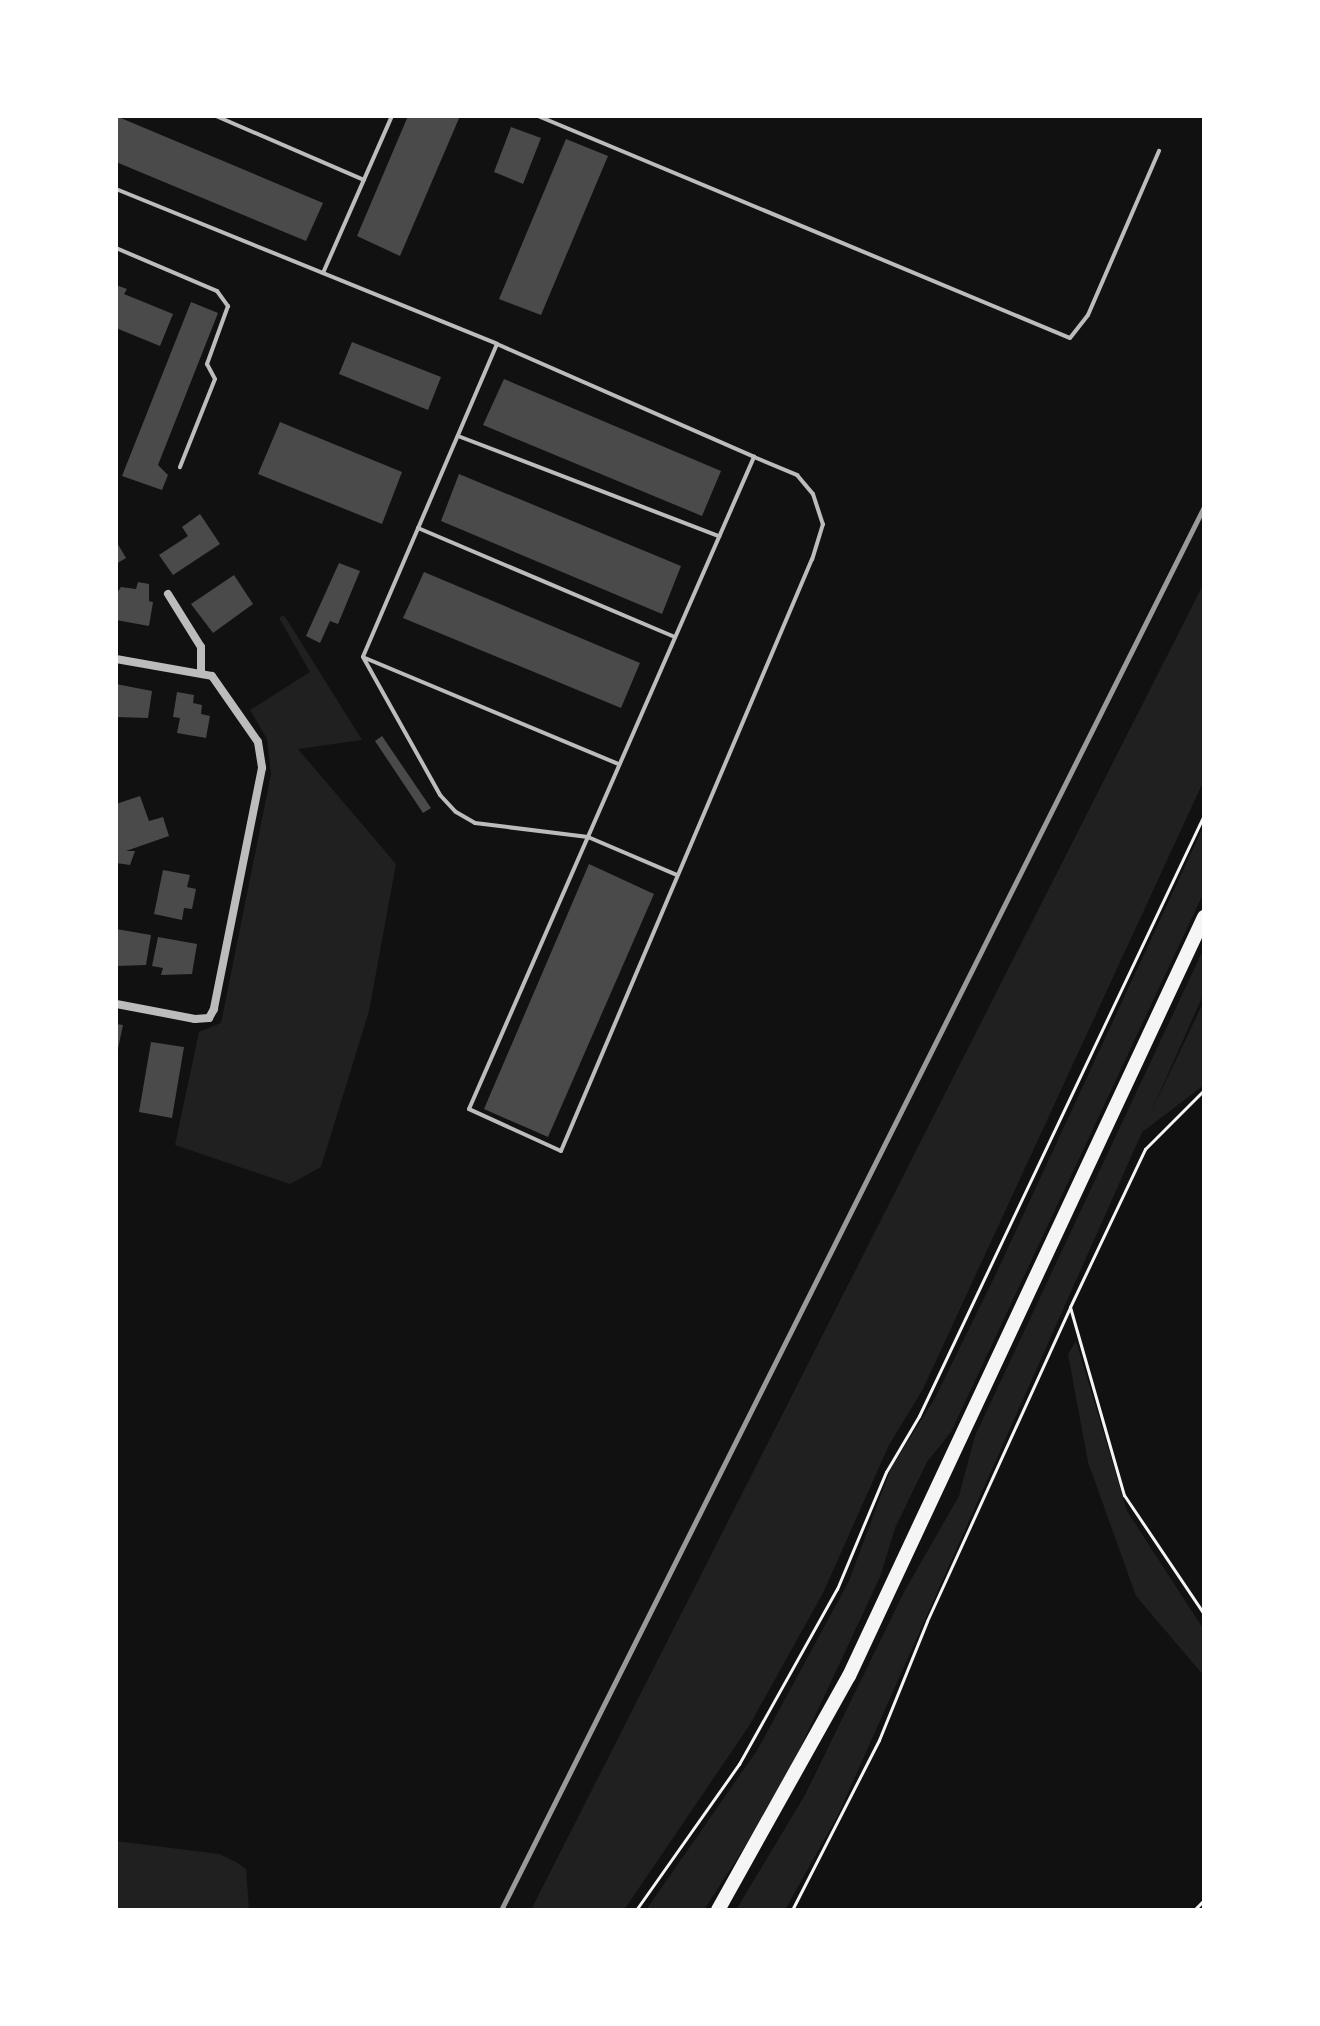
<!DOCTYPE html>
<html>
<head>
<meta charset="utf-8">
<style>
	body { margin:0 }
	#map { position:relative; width:1320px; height:2026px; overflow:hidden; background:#111; font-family:"Asap Condensed",sans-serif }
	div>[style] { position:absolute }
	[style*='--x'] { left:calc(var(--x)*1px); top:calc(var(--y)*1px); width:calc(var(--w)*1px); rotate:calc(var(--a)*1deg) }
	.green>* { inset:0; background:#202020 }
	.building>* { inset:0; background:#4a4a4a }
	.path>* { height:3px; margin:-1.5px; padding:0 1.5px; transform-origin:1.5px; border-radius:1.5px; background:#f5f5f5 }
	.service>* { height:4px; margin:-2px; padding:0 2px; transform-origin:2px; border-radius:2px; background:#bcbcbc }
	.minor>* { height:8px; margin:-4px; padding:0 4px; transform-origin:4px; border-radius:4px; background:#bcbcbc }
	.trunk>* { height:14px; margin:-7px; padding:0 7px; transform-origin:7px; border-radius:7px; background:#f5f5f5 }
	.rail>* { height:5px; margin:-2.5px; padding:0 2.5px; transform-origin:2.5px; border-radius:2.5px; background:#9a9a9a }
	span { translate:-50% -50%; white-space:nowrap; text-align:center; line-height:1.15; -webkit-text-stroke:6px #fff; paint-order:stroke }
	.frame { position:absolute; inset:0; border:118px solid #fff; pointer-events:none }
</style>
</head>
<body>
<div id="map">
	<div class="green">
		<i style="clip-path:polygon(1204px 583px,1204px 780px,923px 1389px,889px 1445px,823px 1593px,749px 1726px,624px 1910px,531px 1910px)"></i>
		<i style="clip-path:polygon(284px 615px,362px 740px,298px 749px,396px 864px,369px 1011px,321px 1167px,290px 1184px,175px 1145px,199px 1032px,221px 1023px,271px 774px,267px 739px,250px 710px,310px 672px,279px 618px)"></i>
		<i style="clip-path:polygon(1204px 825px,1204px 892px,951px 1432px,927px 1462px,895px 1528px,880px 1577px,778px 1795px,704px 1910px,646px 1910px,758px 1749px,849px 1581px,891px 1468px,934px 1400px,994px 1278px)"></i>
		<i style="clip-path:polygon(1204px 948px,1204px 993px,838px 1815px,785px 1910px,736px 1910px,805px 1795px,904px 1592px,959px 1496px,975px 1436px)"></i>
		<i style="clip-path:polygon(1204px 1001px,1204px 1085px,1141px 1133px)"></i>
		<i style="clip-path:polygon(1076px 1341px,1127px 1511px,1204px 1630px,1204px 1676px,1136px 1596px,1088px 1462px,1068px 1354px)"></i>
		<i style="clip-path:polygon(116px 1841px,219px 1854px,236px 1862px,246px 1869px,249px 1910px,116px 1910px)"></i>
	</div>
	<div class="building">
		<i style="clip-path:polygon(116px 116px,323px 203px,306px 241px,116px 162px)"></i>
		<i style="clip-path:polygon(408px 116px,460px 116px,400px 256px,357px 236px)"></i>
		<i style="clip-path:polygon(511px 127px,541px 138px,523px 184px,494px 172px)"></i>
		<i style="clip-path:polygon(566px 139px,608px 156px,541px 315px,499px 299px)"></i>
		<i style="clip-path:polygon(116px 285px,127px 289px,124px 294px,173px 314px,160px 346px,116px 328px)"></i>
		<i style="clip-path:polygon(191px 302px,218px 313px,158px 465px,168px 475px,162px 490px,122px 476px)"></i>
		<i style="clip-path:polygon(352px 342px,441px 377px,428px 410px,339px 374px)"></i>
		<i style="clip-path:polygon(504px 379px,721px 471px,702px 516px,483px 425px)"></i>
		<i style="clip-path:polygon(280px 422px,402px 472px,382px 524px,258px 474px)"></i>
		<i style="clip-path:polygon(459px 474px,681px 566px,662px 614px,441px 521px)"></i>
		<i style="clip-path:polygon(200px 514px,220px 544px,173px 575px,159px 555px,188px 536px,182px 527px)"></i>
		<i style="clip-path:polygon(116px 541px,126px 558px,116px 564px)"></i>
		<i style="clip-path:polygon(339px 563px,360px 571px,338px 624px,330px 621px,320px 643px,306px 636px)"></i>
		<i style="clip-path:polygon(424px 572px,640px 663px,621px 708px,403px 618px)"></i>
		<i style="clip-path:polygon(234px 575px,253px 604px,213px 633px,191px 604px)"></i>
		<i style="clip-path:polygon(138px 582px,149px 584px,149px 601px,153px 602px,149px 626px,116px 620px,116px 594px,121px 587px,136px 589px)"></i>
		<i style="clip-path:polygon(116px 684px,152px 691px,148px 718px,116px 717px)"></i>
		<i style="clip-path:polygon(177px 692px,194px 695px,193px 703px,202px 705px,201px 714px,210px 716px,206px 738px,177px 733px,180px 718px,173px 717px)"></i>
		<i style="clip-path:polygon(382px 736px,431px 808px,423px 813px,375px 741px)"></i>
		<i style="clip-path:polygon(140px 796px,149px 821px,163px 817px,169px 836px,126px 851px,135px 851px,130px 865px,116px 863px,116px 804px)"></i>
		<i style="clip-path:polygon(589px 864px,654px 894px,548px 1137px,484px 1109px)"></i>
		<i style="clip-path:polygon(163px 870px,190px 875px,187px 887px,196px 889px,192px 909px,184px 908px,182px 920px,154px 914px)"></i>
		<i style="clip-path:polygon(116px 929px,151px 935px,146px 965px,116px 966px)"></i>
		<i style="clip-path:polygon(158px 937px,197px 944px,192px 974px,161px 975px,163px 968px,152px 966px)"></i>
		<i style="clip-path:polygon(116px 1024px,123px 1025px,117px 1053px,116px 1053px)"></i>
		<i style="clip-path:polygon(151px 1042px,184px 1047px,172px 1118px,139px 1112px)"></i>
	</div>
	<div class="path">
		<i style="--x:1070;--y:1307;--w:175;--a:-64.6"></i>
		<i style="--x:1145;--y:1149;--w:83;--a:-45"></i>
		<i style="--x:636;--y:1910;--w:179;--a:-54.8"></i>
		<i style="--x:739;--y:1764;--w:201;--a:-60.8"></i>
		<i style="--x:837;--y:1589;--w:127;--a:-67.3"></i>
		<i style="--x:886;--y:1472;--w:65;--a:-59.5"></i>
		<i style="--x:919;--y:1416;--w:665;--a:-64.63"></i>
		<i style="--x:792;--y:1910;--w:191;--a:-62.9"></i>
		<i style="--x:879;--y:1740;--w:128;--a:-68"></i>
		<i style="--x:927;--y:1621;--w:345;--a:-65.5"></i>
		<i style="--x:1070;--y:1307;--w:196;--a:74"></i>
		<i style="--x:1124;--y:1495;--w:143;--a:56.1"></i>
		<i style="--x:1194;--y:1910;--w:14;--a:-45"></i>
	</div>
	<div class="service">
		<i style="--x:216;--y:116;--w:161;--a:23.4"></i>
		<i style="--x:538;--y:116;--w:576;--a:22.65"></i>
		<i style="--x:1070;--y:338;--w:29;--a:-52"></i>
		<i style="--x:1088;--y:315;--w:179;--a:-66.6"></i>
		<i style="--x:116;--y:189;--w:411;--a:22.1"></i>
		<i style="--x:497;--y:344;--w:281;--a:23.7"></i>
		<i style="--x:754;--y:457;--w:47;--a:22.7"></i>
		<i style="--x:797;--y:475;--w:25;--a:50"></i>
		<i style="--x:813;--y:494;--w:32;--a:72"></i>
		<i style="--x:823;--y:524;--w:37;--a:107"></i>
		<i style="--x:812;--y:559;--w:643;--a:112.98"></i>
		<i style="--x:561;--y:1151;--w:101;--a:-155.5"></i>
		<i style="--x:469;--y:1109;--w:712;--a:-66.39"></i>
		<i style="--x:116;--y:248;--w:110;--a:23.1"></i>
		<i style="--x:217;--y:291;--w:19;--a:54"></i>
		<i style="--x:228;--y:306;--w:62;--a:109.9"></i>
		<i style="--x:207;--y:364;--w:17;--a:62"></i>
		<i style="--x:215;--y:379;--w:95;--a:111.7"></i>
		<i style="--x:323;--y:273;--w:171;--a:-66.3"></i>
		<i style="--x:497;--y:344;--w:340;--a:113.2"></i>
		<i style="--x:363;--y:657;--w:158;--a:60.8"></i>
		<i style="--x:440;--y:795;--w:23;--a:47"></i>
		<i style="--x:456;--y:812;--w:22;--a:30"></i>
		<i style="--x:475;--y:823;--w:114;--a:7.1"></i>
		<i style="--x:588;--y:837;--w:97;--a:23.1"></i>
		<i style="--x:458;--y:436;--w:280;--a:21"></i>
		<i style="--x:418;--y:528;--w:279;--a:23"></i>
		<i style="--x:365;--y:658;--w:275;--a:22.7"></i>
	</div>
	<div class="minor">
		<i style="--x:168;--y:594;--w:62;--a:58.1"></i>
		<i style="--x:201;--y:647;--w:26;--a:90"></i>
		<i style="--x:116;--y:659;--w:97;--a:10"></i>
		<i style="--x:212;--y:676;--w:80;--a:55.1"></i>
		<i style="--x:258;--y:742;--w:26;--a:81"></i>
		<i style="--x:262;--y:768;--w:246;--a:101.3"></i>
		<i style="--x:214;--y:1009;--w:10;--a:119"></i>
		<i style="--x:209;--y:1018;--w:14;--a:176"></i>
		<i style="--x:195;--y:1019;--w:80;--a:-169.2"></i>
	</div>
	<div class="trunk">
		<i style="--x:718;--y:1910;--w:268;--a:-60.8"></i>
		<i style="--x:849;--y:1676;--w:838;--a:-64.93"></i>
	</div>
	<div class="rail">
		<i style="--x:501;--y:1910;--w:1569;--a:-63.39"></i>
	</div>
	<div class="frame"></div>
</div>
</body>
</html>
